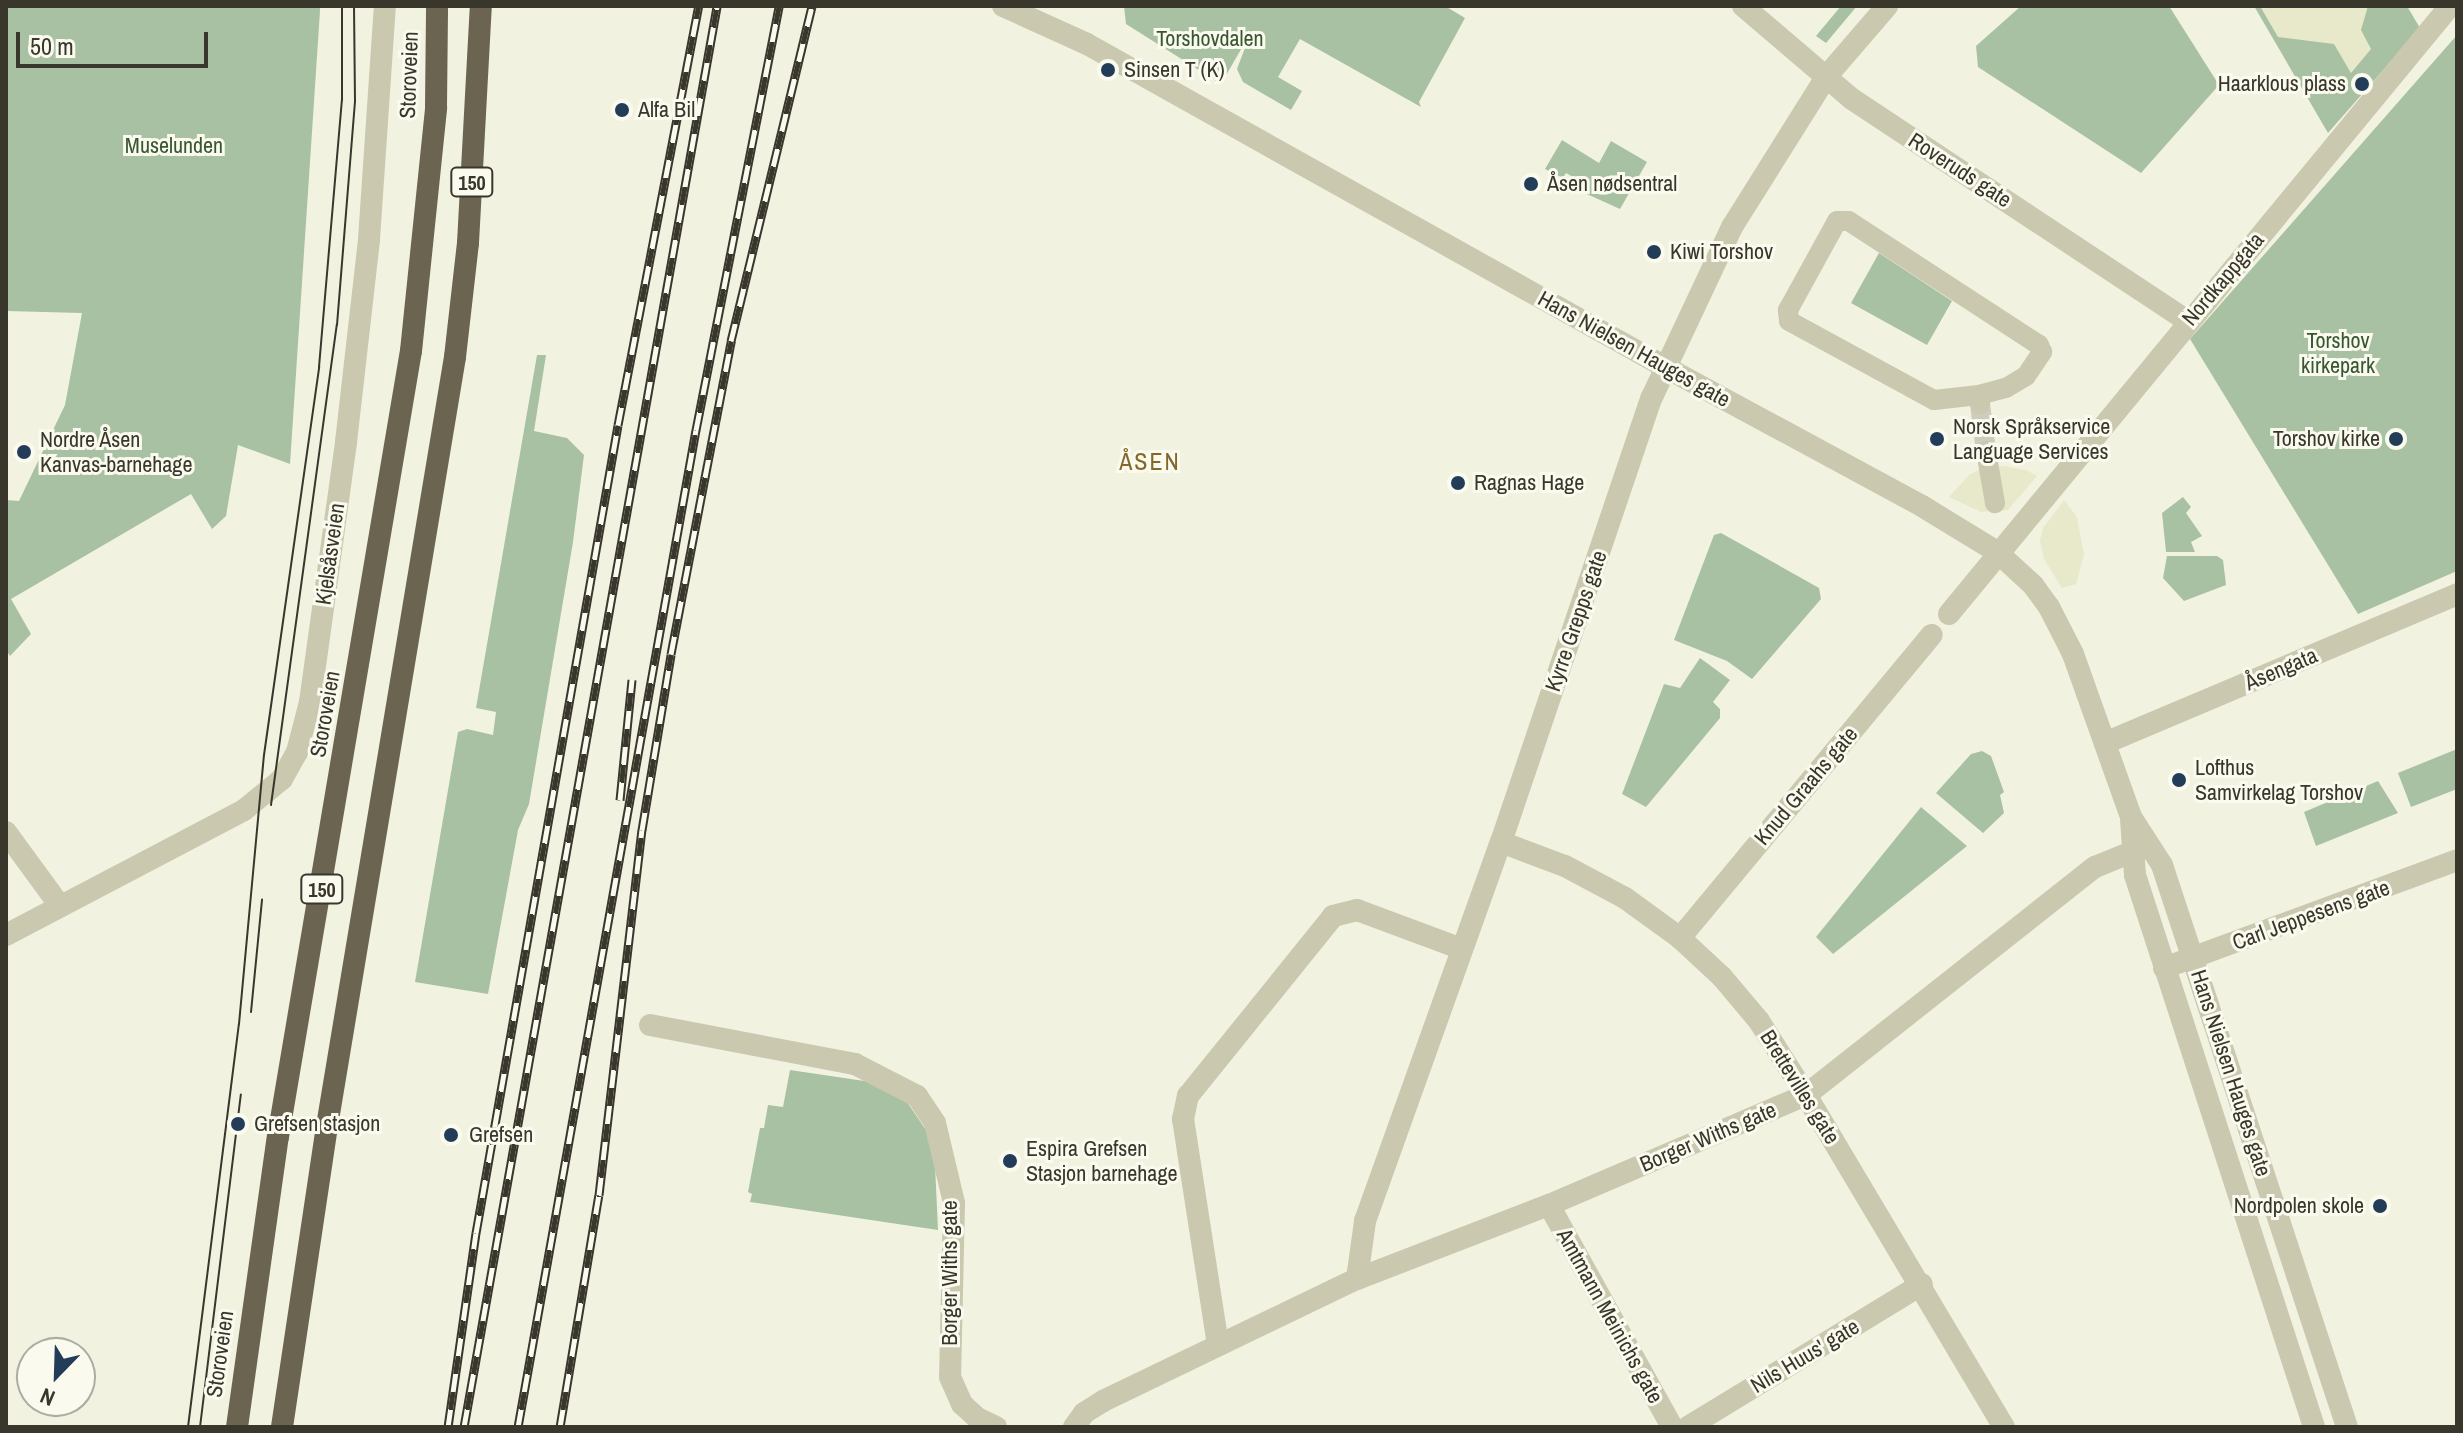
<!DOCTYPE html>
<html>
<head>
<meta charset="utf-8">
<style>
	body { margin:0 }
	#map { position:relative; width:2463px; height:1433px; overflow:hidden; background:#f2f2e1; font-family:"Archivo Narrow",sans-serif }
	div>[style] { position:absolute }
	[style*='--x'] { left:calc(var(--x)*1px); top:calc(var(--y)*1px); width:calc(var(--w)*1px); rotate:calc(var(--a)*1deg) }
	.green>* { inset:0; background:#a8c1a2 }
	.plaza>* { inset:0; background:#e8e9ca }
	.pedestrian-tunnel>* { height:20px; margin-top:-10px; transform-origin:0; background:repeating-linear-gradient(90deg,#cdccbd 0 20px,transparent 0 30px) }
	.pedestrian>* { height:20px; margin:-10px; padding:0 10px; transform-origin:10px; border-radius:10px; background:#cac8ae }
	.minor>* { height:22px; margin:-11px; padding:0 11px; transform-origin:11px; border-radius:11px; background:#cac8ae }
	.tertiary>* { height:22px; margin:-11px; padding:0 11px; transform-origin:11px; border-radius:11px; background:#cac8ae }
	.trunk>* { height:22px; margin:-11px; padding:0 11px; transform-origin:11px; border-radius:11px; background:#6a6450 }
	.tram>* { height:2px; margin:-1px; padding:0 1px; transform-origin:1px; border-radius:1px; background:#39362c }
	.rail>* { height:9px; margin-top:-4.5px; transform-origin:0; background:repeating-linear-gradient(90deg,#fafaee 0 18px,#39362c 0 36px); box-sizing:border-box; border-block:2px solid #39362c }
	.dots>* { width:22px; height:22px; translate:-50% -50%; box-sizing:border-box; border:4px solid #fafaee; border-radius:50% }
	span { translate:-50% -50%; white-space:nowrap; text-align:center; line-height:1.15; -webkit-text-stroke:6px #fafaee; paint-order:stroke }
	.shield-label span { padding:2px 6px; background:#fafaee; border:2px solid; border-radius:6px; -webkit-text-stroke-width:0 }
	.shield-label { font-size:20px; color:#39362c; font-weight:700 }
	.park-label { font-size:22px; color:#375631 }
	.poi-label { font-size:22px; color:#39362c }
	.left { translate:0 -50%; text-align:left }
	.right { translate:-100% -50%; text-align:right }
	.street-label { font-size:22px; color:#39362c }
	.neighbourhood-label { font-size:24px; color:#83682a; letter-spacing:2px }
	.frame { position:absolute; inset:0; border:8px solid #39362c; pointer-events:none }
	.north { position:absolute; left:16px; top:1337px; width:80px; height:80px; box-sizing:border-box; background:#fafaee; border:2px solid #adaca0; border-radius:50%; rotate:203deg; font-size:22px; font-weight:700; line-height:32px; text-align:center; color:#39362c }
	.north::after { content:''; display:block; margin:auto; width:28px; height:36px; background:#233c58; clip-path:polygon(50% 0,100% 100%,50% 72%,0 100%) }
	.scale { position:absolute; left:16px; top:32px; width:192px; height:36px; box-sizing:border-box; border:4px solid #39362c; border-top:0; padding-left:10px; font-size:24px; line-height:28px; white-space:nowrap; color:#39362c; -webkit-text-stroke:6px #fafaee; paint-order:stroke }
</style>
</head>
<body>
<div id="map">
	<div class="green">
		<i style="clip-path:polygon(6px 6px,320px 6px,320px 11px,290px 464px,238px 445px,226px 516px,212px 529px,191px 494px,11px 599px,31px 634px,10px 656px,6px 650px,6px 500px,19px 501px,65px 405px,82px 313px,6px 311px)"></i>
		<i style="clip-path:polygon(1124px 6px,1445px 6px,1465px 18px,1419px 102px,1421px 107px,1300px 39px,1278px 77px,1302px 91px,1291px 110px,1243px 82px,1237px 69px,1251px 32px,1221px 84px,1126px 24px)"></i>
		<i style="clip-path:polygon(1841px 6px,1857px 6px,1826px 43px,1816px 36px)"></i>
		<i style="clip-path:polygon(2021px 6px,2169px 6px,2219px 85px,2141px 173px,1978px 67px,1976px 46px)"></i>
		<i style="clip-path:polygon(2254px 6px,2407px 6px,2420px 28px,2328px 133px)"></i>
		<i style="clip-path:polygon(2457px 35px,2457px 571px,2358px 614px,2190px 339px)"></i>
		<i style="clip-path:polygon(1562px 140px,1599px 163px,1611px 141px,1647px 162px,1620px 209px,1578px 190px,1582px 182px,1566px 173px,1563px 178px,1545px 169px)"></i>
		<i style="clip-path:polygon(1879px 253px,1952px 301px,1927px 345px,1851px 303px)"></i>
		<i style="clip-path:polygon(537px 355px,546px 355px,534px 431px,567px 438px,584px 455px,573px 542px,529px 804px,518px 830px,488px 994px,415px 982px,458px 732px,467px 729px,493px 735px,496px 712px,476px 708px)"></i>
		<i style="clip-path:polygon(2183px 497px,2191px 507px,2186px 513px,2202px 536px,2191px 542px,2195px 552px,2166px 552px,2162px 513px)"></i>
		<i style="clip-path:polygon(1721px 533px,1819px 588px,1821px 599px,1752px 679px,1727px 661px,1674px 640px,1714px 535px)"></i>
		<i style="clip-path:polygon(2167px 556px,2217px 556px,2223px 560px,2226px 585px,2184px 601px,2163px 578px)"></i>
		<i style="clip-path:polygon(1700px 658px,1730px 680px,1713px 702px,1720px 709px,1720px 718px,1646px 807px,1622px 794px,1664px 684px,1680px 688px)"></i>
		<i style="clip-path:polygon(2457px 749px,2457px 789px,2411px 807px,2398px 773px)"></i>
		<i style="clip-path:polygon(1982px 751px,1991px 756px,2004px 792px,2000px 795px,2004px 813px,1983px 833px,1936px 793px,1971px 754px)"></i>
		<i style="clip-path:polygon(2378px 781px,2398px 813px,2316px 846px,2304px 812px)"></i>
		<i style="clip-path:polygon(1921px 807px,1967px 846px,1833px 954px,1816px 937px)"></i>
		<i style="clip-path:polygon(790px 1070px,871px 1082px,907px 1102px,926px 1130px,935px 1165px,938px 1230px,750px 1202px,752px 1194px,748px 1192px,760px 1128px,764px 1128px,768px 1105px,783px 1107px)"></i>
	</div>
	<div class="plaza">
		<i style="clip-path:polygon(2260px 6px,2368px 6px,2361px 30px,2371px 49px,2351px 73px,2334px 44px,2278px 37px)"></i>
		<i style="clip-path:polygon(2003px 466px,2026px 470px,2037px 476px,2008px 510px,1981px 512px,1949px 497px,1969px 475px,1982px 468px)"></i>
		<i style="clip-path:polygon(2064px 500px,2077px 517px,2084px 555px,2076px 584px,2062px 588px,2044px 559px,2040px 541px,2043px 528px)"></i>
	</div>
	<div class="pedestrian-tunnel">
		<i style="--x:1980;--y:404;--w:47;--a:82.7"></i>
	</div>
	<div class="pedestrian">
		<i style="--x:1979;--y:395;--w:28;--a:-15"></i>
		<i style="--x:2006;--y:388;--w:23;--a:-31"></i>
		<i style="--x:2026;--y:376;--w:29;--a:-56"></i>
		<i style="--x:2042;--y:352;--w:8;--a:-113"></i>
		<i style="--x:2039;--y:345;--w:227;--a:-146.9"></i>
		<i style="--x:1849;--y:221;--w:12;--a:180"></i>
		<i style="--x:1837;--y:221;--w:102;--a:118.8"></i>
		<i style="--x:1788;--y:310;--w:11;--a:85"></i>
		<i style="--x:1789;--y:321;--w:165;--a:28.6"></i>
		<i style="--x:1934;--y:400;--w:45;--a:-6.3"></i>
		<i style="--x:1979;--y:395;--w:9;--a:84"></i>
		<i style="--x:1986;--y:451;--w:53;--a:80.2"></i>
	</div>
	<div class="minor">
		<i style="--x:1743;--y:6;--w:143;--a:40.5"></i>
		<i style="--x:1852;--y:99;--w:403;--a:33.5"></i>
		<i style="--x:1949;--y:614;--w:788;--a:-50.51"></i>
		<i style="--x:2105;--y:743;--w:382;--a:-22.9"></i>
		<i style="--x:6;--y:832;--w:92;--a:53.9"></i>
		<i style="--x:1501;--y:842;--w:68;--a:20.6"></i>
		<i style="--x:1565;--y:866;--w:68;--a:28.1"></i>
		<i style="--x:1625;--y:898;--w:68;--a:36"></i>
		<i style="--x:1680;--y:938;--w:57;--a:42.9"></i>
		<i style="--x:1722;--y:977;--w:57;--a:49.9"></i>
		<i style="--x:1759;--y:1021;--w:88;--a:57.6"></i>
		<i style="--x:1806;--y:1095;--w:387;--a:59.2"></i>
		<i style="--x:1680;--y:938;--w:394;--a:-50.3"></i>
		<i style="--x:2164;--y:968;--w:312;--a:-20.2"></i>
		<i style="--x:650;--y:1025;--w:209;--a:10.8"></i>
		<i style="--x:855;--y:1064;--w:70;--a:27.3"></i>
		<i style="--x:917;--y:1096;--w:32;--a:56"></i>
		<i style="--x:935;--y:1123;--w:82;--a:76.6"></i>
		<i style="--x:954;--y:1203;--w:174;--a:91.3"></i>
		<i style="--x:950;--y:1377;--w:30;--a:66"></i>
		<i style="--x:962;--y:1404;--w:21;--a:43"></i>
		<i style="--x:977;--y:1418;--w:21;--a:25"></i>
		<i style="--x:1549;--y:1205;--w:254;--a:61"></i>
		<i style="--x:1357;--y:1279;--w:59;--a:-82.1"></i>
		<i style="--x:1365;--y:1221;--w:403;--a:-70.3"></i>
		<i style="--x:1501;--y:842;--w:470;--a:-71.3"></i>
		<i style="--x:1652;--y:397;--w:188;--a:-64.8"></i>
		<i style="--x:1732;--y:227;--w:177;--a:-57.9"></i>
		<i style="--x:1826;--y:77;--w:94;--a:-49.3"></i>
		<i style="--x:1218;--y:1345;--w:229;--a:-98.8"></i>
		<i style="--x:1183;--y:1119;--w:24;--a:-78"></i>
		<i style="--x:1188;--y:1096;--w:231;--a:-51.1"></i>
		<i style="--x:1333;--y:916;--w:25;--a:-14"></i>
		<i style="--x:1357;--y:910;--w:112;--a:20.4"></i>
		<i style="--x:1074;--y:1427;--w:17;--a:-54"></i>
		<i style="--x:1084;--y:1413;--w:22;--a:-32"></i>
		<i style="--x:1103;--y:1401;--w:282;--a:-25.7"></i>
		<i style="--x:1357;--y:1279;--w:206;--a:-21.1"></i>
		<i style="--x:1549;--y:1205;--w:280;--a:-23.2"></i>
		<i style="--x:1806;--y:1095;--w:368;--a:-38.3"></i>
		<i style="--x:2095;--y:867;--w:58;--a:-22.2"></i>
		<i style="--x:1688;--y:1427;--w:274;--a:-31.4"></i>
	</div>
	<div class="tertiary">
		<i style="--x:1003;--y:6;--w:92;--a:24.3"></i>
		<i style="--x:1087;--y:44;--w:662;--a:29.2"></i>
		<i style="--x:1665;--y:367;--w:292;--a:28.4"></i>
		<i style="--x:1922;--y:506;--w:88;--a:31.5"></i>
		<i style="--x:1997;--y:552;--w:49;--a:42.5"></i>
		<i style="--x:2033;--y:585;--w:27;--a:54"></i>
		<i style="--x:2049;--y:607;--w:53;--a:62.9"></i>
		<i style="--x:2073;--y:654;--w:173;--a:70.4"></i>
		<i style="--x:2131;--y:817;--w:57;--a:57.1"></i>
		<i style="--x:2162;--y:865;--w:592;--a:71.78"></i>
		<i style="--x:2131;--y:819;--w:56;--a:85.9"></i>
		<i style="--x:2135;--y:875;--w:580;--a:72.03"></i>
		<i style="--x:6;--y:935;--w:269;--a:-27.7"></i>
		<i style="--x:244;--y:810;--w:49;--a:-39.2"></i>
		<i style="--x:282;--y:779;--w:31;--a:-61"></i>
		<i style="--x:297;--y:752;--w:52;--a:-75.4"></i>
		<i style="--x:310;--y:702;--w:262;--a:-82.1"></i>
		<i style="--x:346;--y:442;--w:204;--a:-83.5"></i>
		<i style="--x:369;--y:239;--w:234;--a:-86.1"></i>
	</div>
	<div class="trunk">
		<i style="--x:237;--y:1427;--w:293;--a:-82"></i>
		<i style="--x:278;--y:1137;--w:797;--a:-80.4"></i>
		<i style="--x:411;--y:351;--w:245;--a:-84.1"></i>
		<i style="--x:436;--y:107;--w:101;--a:-89.4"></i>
		<i style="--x:282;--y:1427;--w:304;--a:-81.5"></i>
		<i style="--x:327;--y:1126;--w:780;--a:-80.55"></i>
		<i style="--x:455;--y:357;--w:115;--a:-83.5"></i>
		<i style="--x:468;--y:243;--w:237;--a:-86.9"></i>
	</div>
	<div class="tram">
		<i style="--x:271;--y:805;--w:485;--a:-82.2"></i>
		<i style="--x:337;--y:325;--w:225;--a:-85.4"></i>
		<i style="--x:355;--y:101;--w:95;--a:-90.6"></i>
		<i style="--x:251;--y:1012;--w:113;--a:-84.4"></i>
		<i style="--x:188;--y:1427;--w:406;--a:-82.8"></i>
		<i style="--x:239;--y:1024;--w:270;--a:-84.7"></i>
		<i style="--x:264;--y:755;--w:392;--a:-81.9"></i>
		<i style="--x:319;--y:367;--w:268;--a:-85.1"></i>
		<i style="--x:342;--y:100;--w:94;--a:-90"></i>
		<i style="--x:200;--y:1427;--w:335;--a:-83"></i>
	</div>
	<div class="rail">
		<i style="--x:620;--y:800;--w:121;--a:-84.3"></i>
		<i style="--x:448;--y:1427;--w:196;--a:-81.8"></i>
		<i style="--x:476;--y:1233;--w:820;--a:-80.03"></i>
		<i style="--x:618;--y:425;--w:427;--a:-79.1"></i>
		<i style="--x:464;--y:1427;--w:1443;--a:-79.9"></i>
		<i style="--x:518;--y:1427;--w:1013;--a:-79.88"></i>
		<i style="--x:696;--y:430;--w:432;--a:-78.9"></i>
		<i style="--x:560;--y:1427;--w:235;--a:-80.5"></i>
		<i style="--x:599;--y:1195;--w:368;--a:-83.3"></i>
		<i style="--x:642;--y:830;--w:178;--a:-80.6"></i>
		<i style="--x:671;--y:654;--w:319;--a:-79.1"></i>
		<i style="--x:731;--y:341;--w:345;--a:-76.4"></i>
	</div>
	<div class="dots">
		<i style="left:1108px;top:70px;background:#233c58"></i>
		<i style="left:2362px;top:84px;background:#233c58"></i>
		<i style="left:622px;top:110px;background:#233c58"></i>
		<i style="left:1531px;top:184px;background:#233c58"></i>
		<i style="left:1654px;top:252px;background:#233c58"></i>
		<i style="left:1937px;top:439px;background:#233c58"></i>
		<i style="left:2396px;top:439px;background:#233c58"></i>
		<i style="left:24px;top:452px;background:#233c58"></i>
		<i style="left:1458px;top:483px;background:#233c58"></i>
		<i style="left:2179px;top:780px;background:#233c58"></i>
		<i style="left:238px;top:1124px;background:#233c58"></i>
		<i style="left:451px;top:1135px;background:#233c58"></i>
		<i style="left:1010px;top:1161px;background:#233c58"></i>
		<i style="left:2380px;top:1206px;background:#233c58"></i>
	</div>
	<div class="shield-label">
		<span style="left:472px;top:182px">150</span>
		<span style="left:322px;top:889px">150</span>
	</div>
	<div class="park-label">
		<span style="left:1210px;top:39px">Torshovdalen</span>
		<span style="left:174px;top:146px">Muselunden</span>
		<span style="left:2338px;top:353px">Torshov<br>kirkepark</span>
	</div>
	<div class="poi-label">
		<span class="left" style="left:1124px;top:70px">Sinsen T (K)</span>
		<span class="right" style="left:2346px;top:84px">Haarklous plass</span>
		<span class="left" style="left:638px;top:110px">Alfa Bil</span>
		<span class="left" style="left:1547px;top:184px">Åsen nødsentral</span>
		<span class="left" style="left:1670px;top:252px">Kiwi Torshov</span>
		<span class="left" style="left:1953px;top:439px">Norsk Språkservice<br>Language Services</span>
		<span class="left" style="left:40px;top:452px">Nordre Åsen<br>Kanvas-barnehage</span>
		<span class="right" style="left:2380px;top:439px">Torshov kirke</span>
		<span class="left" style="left:1474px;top:483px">Ragnas Hage</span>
		<span class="left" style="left:2195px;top:780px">Lofthus<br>Samvirkelag Torshov</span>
		<span class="left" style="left:254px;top:1124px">Grefsen stasjon</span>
		<span class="left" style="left:469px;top:1135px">Grefsen</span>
		<span class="left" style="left:1026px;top:1161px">Espira Grefsen<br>Stasjon barnehage</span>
		<span class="right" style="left:2364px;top:1206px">Nordpolen skole</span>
	</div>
	<div class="street-label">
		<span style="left:409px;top:75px;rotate:-88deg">Storoveien</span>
		<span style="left:1960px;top:170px;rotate:33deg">Roveruds gate</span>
		<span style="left:2223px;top:279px;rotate:-50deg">Nordkappgata</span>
		<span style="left:1634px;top:349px;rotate:29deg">Hans Nielsen Hauges gate</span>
		<span style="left:330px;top:554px;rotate:-82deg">Kjelsåsveien</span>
		<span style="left:1576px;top:621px;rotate:-71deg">Kyrre Grepps gate</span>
		<span style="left:2281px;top:669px;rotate:-23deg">Åsengata</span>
		<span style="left:325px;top:714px;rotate:-80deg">Storoveien</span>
		<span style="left:1806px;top:786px;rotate:-50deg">Knud Graahs gate</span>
		<span style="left:2311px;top:915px;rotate:-20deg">Carl Jeppesens gate</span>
		<span style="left:2231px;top:1073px;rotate:72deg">Hans Nielsen Hauges gate</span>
		<span style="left:1800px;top:1087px;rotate:58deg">Brettevilles gate</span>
		<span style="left:1708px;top:1137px;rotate:-23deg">Borger Withs gate</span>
		<span style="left:950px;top:1273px;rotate:-90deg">Borger Withs gate</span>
		<span style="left:1610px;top:1316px;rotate:61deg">Amtmann Meinichs gate</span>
		<span style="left:220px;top:1354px;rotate:-82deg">Storoveien</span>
		<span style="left:1805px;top:1356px;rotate:-31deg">Nils Huus' gate</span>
	</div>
	<div class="neighbourhood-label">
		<span style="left:1150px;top:462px">ÅSEN</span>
	</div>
	<div class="frame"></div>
	<div class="north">N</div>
	<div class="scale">50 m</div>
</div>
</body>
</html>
